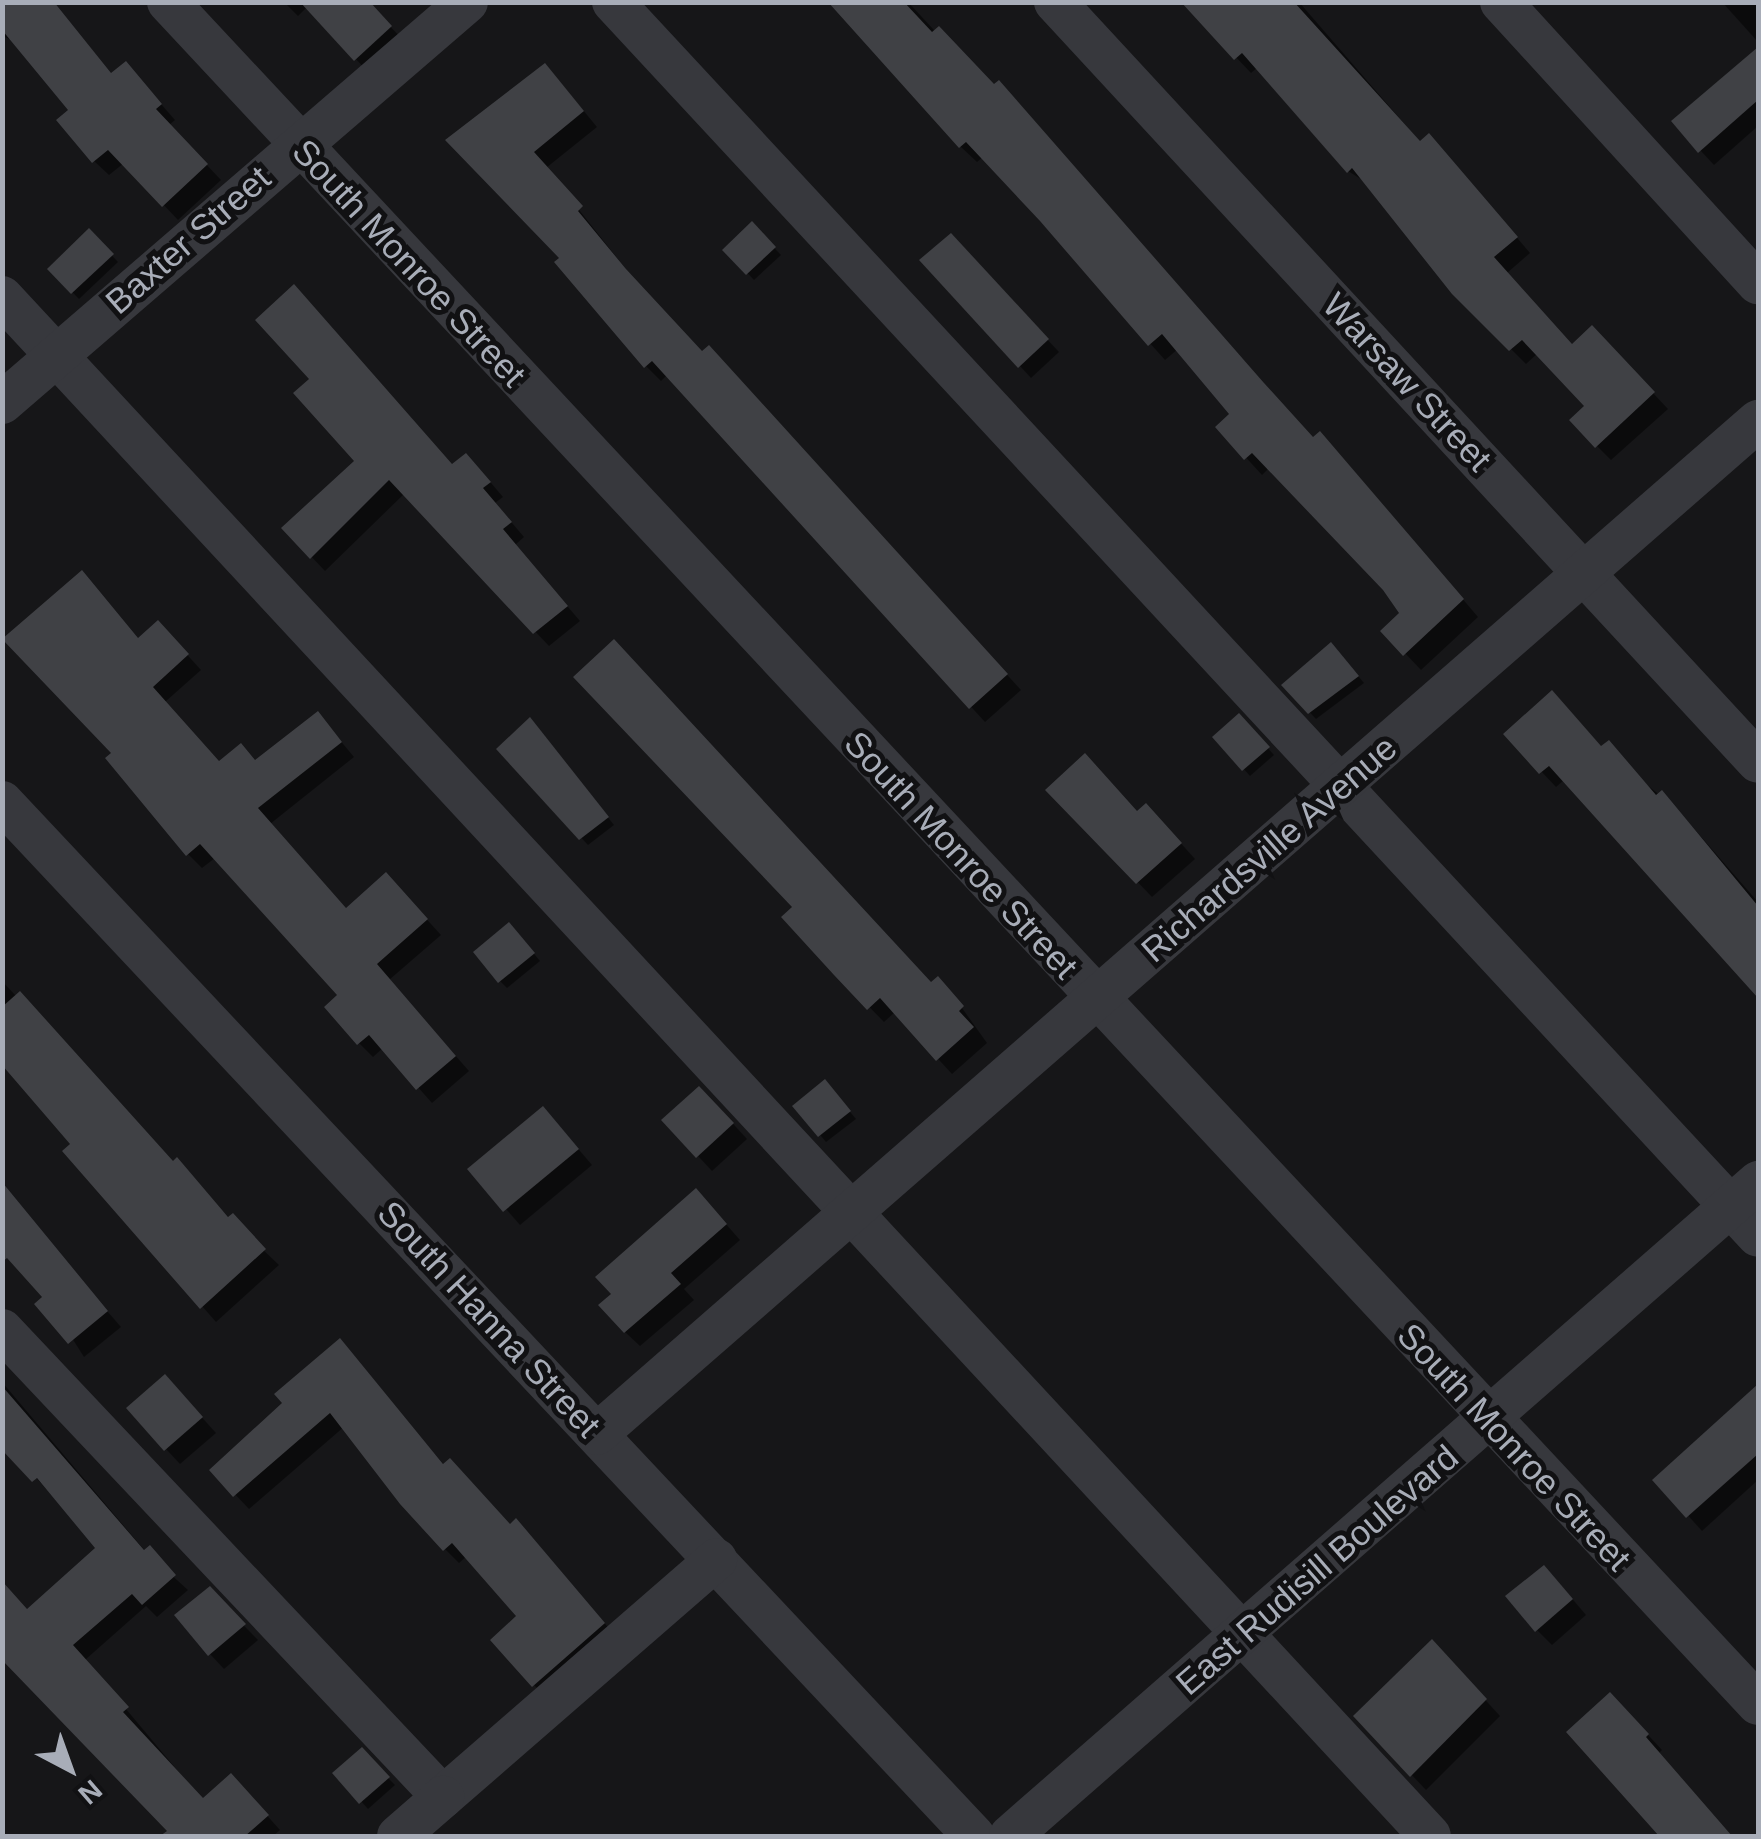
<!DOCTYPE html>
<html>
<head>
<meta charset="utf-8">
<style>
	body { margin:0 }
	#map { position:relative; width:1761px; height:1839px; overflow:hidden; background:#161618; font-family:Helvetica,sans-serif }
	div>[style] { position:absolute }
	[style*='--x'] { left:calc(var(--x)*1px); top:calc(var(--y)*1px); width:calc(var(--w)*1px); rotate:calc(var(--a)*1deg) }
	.shadow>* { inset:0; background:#0007 }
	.building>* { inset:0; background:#404145 }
	.minor>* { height:42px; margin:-21px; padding:0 21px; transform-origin:21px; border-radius:21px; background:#37383d }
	span { translate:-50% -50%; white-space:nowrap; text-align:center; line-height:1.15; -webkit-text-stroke:10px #111113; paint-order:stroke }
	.street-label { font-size:35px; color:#a8adb8 }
	.frame { position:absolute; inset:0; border:5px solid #a8adb8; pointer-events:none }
	.north { position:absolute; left:20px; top:1719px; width:100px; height:100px; -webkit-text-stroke:8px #111113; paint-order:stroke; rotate:139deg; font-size:28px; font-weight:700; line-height:40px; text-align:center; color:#a8adb8 }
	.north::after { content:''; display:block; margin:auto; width:35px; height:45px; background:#a8adb8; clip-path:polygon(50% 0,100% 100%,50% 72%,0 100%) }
</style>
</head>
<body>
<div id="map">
	<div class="shadow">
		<i style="clip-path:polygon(2px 2px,113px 75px,126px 64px,175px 120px,169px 125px,221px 180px,178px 220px,124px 163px,109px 175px,94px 161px,71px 111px,15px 41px,2px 36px)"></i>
		<i style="clip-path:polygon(284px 2px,367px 2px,404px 41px,369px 73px,307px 7px,298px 16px)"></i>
		<i style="clip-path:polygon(830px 2px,908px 2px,1314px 440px,1336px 450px,1478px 617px,1421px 670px,1384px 631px,1403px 613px,1385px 588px,1269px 468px,1262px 475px,1218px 427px,1232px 415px,1178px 349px,1165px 360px,983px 157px,977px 162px,961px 147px)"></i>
		<i style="clip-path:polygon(1198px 2px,1299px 2px,1421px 143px,1443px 151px,1530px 253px,1507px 273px,1573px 346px,1606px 343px,1668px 409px,1611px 460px,1597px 446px,1587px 406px,1538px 353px,1526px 364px,1454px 292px,1367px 183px,1348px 171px,1258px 67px,1251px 73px,1194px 13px)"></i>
		<i style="clip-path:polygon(1722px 2px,1758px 2px,1758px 42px)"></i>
		<i style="clip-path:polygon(1758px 51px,1758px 126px,1714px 165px,1674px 122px)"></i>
		<i style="clip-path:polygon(559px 81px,597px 127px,546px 168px,640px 287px,702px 354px,723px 363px,1021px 690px,985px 722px,667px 375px,661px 381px,646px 366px,558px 263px,562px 258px,448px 140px)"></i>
		<i style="clip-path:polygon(752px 225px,781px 255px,754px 280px,726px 250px)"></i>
		<i style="clip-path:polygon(89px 231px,118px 262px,79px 299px,50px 269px)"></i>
		<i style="clip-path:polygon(962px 248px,1059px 352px,1031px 378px,1020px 366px)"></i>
		<i style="clip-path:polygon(357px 461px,480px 470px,503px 497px,495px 503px,524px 537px,515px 545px,580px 621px,549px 646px,404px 494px,325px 571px,285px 529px)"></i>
		<i style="clip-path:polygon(172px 638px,201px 670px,165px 702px,220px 764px,256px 762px,318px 714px,354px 757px,270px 824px,347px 910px,400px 890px,441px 935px,389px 980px,469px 1071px,432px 1103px,383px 1048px,373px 1057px,359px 1043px,340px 996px,215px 858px,202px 868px,188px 854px,115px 753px,139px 640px)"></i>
		<i style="clip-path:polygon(1338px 652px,1364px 683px,1316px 719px,1284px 685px)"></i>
		<i style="clip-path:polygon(1239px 716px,1274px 755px,1250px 776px,1215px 737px)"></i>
		<i style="clip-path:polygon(536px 727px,614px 825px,588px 845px,499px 749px)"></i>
		<i style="clip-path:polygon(1506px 734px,1602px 749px,1676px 808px,1758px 902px,1758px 994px,1564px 780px,1556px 787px)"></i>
		<i style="clip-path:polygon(1049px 790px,1160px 820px,1195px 859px,1152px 897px)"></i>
		<i style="clip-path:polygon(516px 932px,540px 961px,507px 988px,500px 981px)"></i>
		<i style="clip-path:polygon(836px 973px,932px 985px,952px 994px,987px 1043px,952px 1074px,895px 1012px,884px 1022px)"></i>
		<i style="clip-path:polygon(2px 981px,173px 1164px,279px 1265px,216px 1322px,66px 1151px,74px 1144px,2px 1061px)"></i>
		<i style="clip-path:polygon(831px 1089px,856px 1119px,826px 1142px,796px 1106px)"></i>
		<i style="clip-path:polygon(714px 1103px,747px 1139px,712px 1171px,698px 1156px)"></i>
		<i style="clip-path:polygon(557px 1124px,592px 1165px,520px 1225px,471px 1169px)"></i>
		<i style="clip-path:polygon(2px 1190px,121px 1327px,84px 1357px,46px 1297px)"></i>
		<i style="clip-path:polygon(710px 1206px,740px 1240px,684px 1289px,694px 1300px,640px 1346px,625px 1332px)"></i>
		<i style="clip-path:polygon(339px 1342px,445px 1466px,510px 1527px,530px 1535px,617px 1638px,548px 1699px,534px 1685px,520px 1616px,467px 1556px,459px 1563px,445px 1549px,345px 1426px,249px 1509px,212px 1470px,286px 1404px)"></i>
		<i style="clip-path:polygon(2px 1382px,146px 1552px,188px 1590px,157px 1617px,146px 1606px,85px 1660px,203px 1801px,244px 1790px,280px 1830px,273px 1836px,175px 1836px,28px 1611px,98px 1548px,2px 1439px)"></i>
		<i style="clip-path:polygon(1758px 1386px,1758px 1480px,1702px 1531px,1656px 1480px)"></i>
		<i style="clip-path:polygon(179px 1392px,216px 1433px,180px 1464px,166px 1449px)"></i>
		<i style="clip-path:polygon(1558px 1582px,1586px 1615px,1552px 1645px,1537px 1630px)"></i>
		<i style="clip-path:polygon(209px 1590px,258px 1640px,224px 1669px,210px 1654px)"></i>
		<i style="clip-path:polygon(1446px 1657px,1500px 1716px,1426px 1790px,1356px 1716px)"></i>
		<i style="clip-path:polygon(1625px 1710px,1662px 1750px,1658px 1754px,1730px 1836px,1663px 1836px,1570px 1732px)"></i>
		<i style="clip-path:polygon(361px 1751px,395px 1785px,368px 1809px,336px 1773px)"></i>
	</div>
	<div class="building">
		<i style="clip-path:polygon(2px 2px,54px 2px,111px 73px,126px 61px,162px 104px,156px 109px,208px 164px,162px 207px,108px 150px,92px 163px,56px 120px,68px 110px,2px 30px)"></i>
		<i style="clip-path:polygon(300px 2px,370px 2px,392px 26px,354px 61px)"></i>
		<i style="clip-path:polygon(828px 2px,904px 2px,932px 32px,939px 26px,994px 84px,999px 80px,1264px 383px,1313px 437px,1320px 431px,1464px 599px,1403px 656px,1380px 631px,1399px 613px,1383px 590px,1252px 453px,1244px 460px,1215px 427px,1229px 414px,1162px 334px,1148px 346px,1040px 221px,966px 142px,959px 148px)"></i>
		<i style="clip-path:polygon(1181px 2px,1294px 2px,1420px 141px,1429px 133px,1518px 237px,1494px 257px,1572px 344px,1592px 325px,1655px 392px,1595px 448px,1569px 420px,1584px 406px,1522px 340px,1509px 351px,1452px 294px,1352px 168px,1347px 173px,1242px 53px,1234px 60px)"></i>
		<i style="clip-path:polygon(1758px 47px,1758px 100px,1698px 153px,1671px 121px)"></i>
		<i style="clip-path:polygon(545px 63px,584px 111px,534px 152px,583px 206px,578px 211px,626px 269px,702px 351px,709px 345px,1008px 674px,969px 709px,652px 361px,644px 368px,554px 262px,559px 258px,445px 140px)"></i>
		<i style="clip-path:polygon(752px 221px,776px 247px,746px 275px,722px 250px)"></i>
		<i style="clip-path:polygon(89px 228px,114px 254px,71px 294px,47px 269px)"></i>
		<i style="clip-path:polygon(951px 233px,1049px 339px,1018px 368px,919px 260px)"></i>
		<i style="clip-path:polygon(294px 284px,452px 464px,466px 453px,491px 482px,483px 488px,512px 522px,503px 529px,568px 606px,533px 634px,389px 480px,310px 559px,281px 528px,354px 461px,293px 393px,309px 379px,255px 320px)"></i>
		<i style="clip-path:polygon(82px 570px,138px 638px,158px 620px,189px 654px,153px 687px,219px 761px,241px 743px,255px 760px,318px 711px,342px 742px,258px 808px,346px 908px,386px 872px,428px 919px,377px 964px,456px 1056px,416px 1090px,369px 1035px,357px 1045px,324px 1007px,337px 995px,200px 844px,186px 856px,105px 758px,111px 753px,2px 639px)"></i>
		<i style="clip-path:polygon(614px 639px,931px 982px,938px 976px,964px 1006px,959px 1011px,974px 1027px,936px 1061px,880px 998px,867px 1010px,834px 975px,781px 917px,792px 907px,573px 677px)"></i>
		<i style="clip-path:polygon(1331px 642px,1359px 676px,1308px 714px,1281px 685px)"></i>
		<i style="clip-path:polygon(1552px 690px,1601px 746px,1609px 740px,1656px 795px,1662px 790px,1758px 906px,1758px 998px,1549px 766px,1539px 774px,1503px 734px)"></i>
		<i style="clip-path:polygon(1239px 713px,1270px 747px,1242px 771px,1212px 737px)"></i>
		<i style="clip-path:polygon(530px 717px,609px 817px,579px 840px,496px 749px)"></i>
		<i style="clip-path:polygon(1085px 753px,1137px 811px,1146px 803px,1182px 843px,1136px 884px,1045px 790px)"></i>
		<i style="clip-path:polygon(509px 922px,535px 953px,498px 983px,473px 952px)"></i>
		<i style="clip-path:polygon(20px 991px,173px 1161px,177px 1157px,228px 1217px,233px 1213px,266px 1249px,200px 1309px,62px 1151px,70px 1144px,2px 1065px,2px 1007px)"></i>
		<i style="clip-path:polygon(825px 1079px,851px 1111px,818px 1137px,792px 1106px)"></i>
		<i style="clip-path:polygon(699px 1086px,734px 1123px,696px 1158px,661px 1120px)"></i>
		<i style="clip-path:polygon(543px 1106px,579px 1149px,503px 1212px,467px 1169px)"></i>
		<i style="clip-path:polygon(2px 1182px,108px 1311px,68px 1344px,34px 1304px,42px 1297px,7px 1258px,2px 1262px)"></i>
		<i style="clip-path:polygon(696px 1188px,727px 1224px,671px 1273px,681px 1284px,624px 1333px,598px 1305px,611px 1294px,595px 1277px)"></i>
		<i style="clip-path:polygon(340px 1338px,443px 1464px,450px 1458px,510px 1524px,516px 1518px,605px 1623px,532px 1687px,490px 1640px,516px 1616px,452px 1543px,443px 1551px,400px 1504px,330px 1413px,233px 1497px,209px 1470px,282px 1403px,274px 1394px)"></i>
		<i style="clip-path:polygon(165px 1374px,203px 1417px,164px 1451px,126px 1408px)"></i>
		<i style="clip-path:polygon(1758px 1384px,1758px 1454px,1686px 1518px,1652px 1480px)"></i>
		<i style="clip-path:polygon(2px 1386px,144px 1550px,150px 1545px,176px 1575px,142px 1605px,132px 1594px,73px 1645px,129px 1707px,123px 1712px,203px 1798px,231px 1773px,269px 1815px,245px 1836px,160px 1836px,167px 1831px,2px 1660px,2px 1581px,27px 1609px,95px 1548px,37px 1478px,32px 1482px,2px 1450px)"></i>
		<i style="clip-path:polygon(1544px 1565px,1573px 1599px,1535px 1632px,1505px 1596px)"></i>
		<i style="clip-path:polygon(210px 1586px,246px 1624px,208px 1656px,174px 1615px)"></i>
		<i style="clip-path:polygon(1432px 1639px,1487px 1699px,1410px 1777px,1353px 1716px)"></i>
		<i style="clip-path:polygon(1610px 1692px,1649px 1734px,1646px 1737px,1732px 1836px,1659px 1836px,1566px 1732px)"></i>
		<i style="clip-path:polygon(362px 1747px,390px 1777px,359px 1804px,332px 1773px)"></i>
	</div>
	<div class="minor">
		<i style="--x:168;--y:2;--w:2329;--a:46.95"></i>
		<i style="--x:613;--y:2;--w:1683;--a:47.14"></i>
		<i style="--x:1055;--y:2;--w:1035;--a:47.23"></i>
		<i style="--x:1501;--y:2;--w:381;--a:47.6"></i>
		<i style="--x:2;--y:297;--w:2099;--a:47.14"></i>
		<i style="--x:2;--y:403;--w:614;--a:-40.77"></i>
		<i style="--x:2;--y:802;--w:1419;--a:46.77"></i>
		<i style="--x:2;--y:1330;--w:642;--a:46.64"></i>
		<i style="--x:443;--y:1797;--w:362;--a:-41"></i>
		<i style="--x:597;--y:1434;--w:1541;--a:-41.11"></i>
		<i style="--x:398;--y:1836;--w:60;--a:-40.9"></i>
		<i style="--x:1010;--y:1836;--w:994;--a:-41.16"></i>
	</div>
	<div class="street-label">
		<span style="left:188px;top:240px;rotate:-41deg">Baxter Street</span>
		<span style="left:409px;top:263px;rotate:47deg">South Monroe Street</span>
		<span style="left:1407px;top:382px;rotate:47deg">Warsaw Street</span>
		<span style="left:1269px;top:849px;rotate:-41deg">Richardsville Avenue</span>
		<span style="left:961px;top:855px;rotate:47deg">South Monroe Street</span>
		<span style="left:489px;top:1319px;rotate:47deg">South Hanna Street</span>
		<span style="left:1514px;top:1447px;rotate:47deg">South Monroe Street</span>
		<span style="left:1317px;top:1570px;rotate:-41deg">East Rudisill Boulevard</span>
	</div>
	<div class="frame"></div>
	<div class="north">N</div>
</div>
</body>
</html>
